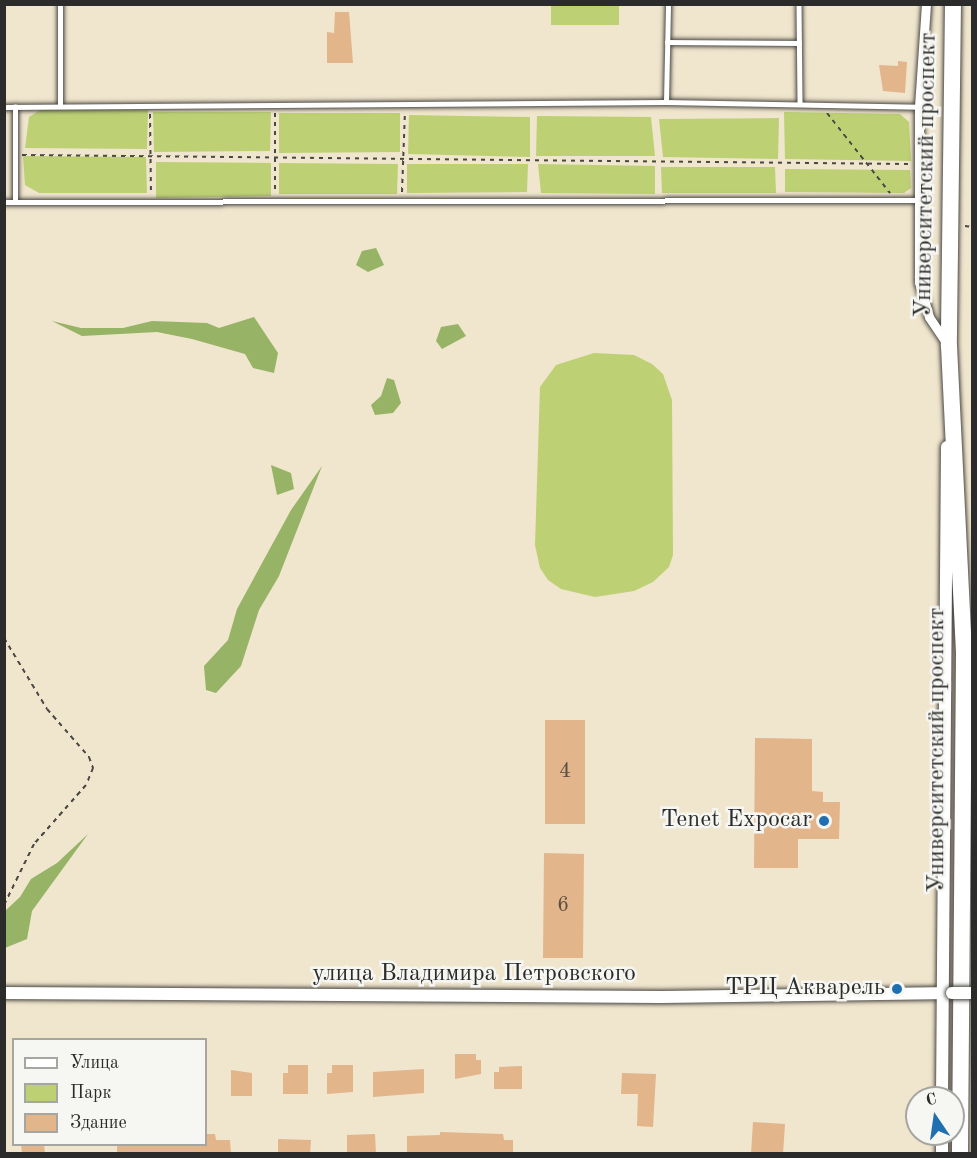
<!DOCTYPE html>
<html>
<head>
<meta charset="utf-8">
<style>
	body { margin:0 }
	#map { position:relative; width:977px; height:1158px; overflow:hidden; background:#f0e5cd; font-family:"Old Standard TT",serif }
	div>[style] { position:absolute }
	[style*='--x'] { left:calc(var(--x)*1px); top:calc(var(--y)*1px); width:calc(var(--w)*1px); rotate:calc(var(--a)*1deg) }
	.green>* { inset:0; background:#bdd174 }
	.forest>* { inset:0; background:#96b366 }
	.building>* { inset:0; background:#e2b58b }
	.path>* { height:2px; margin-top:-1px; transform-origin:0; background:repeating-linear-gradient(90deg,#494743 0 4.5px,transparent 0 9px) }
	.roads { filter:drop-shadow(0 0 2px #494743) drop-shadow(0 0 2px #494743) }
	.service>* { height:4.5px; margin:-2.25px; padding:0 2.25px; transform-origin:2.25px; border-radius:2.25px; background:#fff }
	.minor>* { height:9px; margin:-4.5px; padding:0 4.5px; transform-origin:4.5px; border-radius:4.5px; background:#fff }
	.tertiary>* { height:12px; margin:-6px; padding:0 6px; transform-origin:6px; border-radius:6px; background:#fff }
	.trunk>* { height:16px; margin:-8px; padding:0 8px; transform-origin:8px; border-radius:8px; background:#fff }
	.bridges { filter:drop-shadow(0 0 2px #494743) drop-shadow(0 0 2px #494743) }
	.tertiary-bridge>* { height:12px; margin:-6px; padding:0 6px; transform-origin:6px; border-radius:6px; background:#fff }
	.dots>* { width:16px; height:16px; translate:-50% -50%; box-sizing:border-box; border:3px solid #f6f6f2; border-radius:50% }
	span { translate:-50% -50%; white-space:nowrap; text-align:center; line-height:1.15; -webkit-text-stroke:5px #f6f6f2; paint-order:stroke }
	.number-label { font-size:21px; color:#594e43 }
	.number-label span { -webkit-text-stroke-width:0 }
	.street-label { font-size:24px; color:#2b2b2b }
	.poi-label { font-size:24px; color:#2b2b2b }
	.right { translate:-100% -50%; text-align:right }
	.frame { position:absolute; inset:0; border:6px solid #2b2b2b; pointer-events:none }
	.legend { position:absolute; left:12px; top:1038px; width:195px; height:108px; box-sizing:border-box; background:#f6f6f2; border:2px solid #a5a5a2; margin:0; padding:8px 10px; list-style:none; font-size:18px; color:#2b2b2b }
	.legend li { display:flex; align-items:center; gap:12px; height:30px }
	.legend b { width:30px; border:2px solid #a5a5a2 }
	.north { position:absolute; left:905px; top:1086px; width:60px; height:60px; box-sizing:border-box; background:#f6f6f2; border:2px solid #a5a5a2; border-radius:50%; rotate:347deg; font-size:16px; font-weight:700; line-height:24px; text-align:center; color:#2b2b2b }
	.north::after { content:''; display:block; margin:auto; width:21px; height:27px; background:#1f6fb2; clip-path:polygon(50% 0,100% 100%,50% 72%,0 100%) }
</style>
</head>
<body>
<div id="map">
	<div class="green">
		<i style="clip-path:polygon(551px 5px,619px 5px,619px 25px,551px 25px)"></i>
		<i style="clip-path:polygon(42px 109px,148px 110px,147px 149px,25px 148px,29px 117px)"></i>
		<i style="clip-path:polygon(153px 112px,271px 112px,270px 151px,154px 152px)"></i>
		<i style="clip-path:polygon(784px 112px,900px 114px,909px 122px,911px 161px,785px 159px)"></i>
		<i style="clip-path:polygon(279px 113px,400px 113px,400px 152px,279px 153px)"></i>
		<i style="clip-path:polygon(409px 115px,530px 117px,530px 157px,408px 154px)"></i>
		<i style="clip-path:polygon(537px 116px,651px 117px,655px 156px,536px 156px)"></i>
		<i style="clip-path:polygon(779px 118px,778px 159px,663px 157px,659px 119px)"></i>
		<i style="clip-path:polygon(23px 156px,146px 157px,147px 193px,39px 193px,25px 185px)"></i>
		<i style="clip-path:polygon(156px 162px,271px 163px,271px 196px,156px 198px)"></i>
		<i style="clip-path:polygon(279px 163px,398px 164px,397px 194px,279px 194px)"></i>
		<i style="clip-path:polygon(407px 164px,528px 164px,527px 192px,407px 193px)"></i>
		<i style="clip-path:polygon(538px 164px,655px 166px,655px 194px,541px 193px)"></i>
		<i style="clip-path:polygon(661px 167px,775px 167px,776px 193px,662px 193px)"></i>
		<i style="clip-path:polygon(785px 169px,910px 170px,911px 188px,904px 193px,785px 192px)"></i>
		<i style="clip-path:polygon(594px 353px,634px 355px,652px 364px,663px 374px,672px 400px,673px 555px,669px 567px,653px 582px,634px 591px,595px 597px,561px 589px,548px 580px,540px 568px,535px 545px,540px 387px,556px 365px)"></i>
	</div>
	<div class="forest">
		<i style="clip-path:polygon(376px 248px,384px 265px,368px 272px,356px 265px,362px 251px)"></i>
		<i style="clip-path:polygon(254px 317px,278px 353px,274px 373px,253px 368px,245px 354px,192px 339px,157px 332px,82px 336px,52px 321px,81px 328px,123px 328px,152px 321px,207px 323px,219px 328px)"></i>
		<i style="clip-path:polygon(458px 324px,466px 336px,442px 349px,436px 341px,441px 327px)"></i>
		<i style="clip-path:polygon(387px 378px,394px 380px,401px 403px,393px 413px,375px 415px,371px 405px,381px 396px)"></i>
		<i style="clip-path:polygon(271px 465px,291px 473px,294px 489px,277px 495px)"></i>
		<i style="clip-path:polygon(322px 466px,279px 576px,259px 610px,241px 666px,216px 693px,206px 690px,204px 666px,228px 640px,237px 609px,291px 510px)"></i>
		<i style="clip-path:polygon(88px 834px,32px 911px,27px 939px,5px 948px,5px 911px,20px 897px,31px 879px,57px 863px)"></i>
	</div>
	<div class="building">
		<i style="clip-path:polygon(335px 12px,349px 12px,353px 63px,327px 63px,327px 32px,334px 33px)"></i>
		<i style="clip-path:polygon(898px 61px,907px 62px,905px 93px,883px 91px,879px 65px,898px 66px)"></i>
		<i style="clip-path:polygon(545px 720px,585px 720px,585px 824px,545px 824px)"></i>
		<i style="clip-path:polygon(755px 738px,812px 739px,812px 791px,823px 792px,823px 802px,840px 802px,839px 839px,798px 839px,798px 868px,754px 868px)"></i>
		<i style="clip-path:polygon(544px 853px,584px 854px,583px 958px,543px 958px)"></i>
		<i style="clip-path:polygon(455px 1054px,476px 1054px,476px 1060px,481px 1060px,481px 1074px,455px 1079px)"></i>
		<i style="clip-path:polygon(288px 1065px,308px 1065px,308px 1094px,283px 1094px,283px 1073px,288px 1073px)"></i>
		<i style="clip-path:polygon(332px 1065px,353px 1065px,353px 1092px,327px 1094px,327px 1073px,332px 1073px)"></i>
		<i style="clip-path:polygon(522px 1066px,522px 1089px,494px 1089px,494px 1072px,499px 1072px,499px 1067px)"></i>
		<i style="clip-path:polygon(424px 1069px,424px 1093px,373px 1097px,373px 1072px)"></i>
		<i style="clip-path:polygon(231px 1070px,252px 1073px,252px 1096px,231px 1096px)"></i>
		<i style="clip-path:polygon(622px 1073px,656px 1074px,653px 1127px,637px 1126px,638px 1094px,621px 1094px)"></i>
		<i style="clip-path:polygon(753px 1122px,785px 1124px,783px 1154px,751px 1154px)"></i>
		<i style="clip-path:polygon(440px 1132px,503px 1134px,504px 1140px,513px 1140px,513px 1154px,407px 1154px,407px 1136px,440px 1135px)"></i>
		<i style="clip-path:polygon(206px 1134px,215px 1134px,216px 1140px,230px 1140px,231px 1154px,117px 1154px,117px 1144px,206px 1144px)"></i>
		<i style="clip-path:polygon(375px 1134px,376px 1154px,347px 1154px,347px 1135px)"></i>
		<i style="clip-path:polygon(278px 1139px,311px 1140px,310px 1154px,278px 1154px)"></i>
		<i style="clip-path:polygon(21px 1144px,44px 1144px,45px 1154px,22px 1154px)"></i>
	</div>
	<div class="path">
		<i style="--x:275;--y:113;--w:81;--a:90"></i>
		<i style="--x:827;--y:113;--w:102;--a:51.8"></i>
		<i style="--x:150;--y:114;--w:79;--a:89.3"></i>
		<i style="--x:22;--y:155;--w:886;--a:0.58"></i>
		<i style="--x:402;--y:192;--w:81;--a:-87.9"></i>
		<i style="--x:965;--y:226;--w:7;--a:8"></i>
		<i style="--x:4;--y:638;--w:83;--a:58.8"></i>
		<i style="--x:47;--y:709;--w:64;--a:48.8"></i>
		<i style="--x:89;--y:757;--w:12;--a:70"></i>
		<i style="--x:93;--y:768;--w:18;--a:112"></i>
		<i style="--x:86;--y:785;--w:79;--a:131.4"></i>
		<i style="--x:34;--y:844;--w:68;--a:116.2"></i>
	</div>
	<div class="roads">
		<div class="service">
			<i style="--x:799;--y:4;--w:99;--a:89.4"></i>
			<i style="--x:667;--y:42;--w:132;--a:0.4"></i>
			<i style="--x:666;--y:102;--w:98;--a:-88.8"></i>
			<i style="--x:60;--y:106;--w:102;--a:-90"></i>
			<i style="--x:4;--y:107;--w:662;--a:-0.43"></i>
			<i style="--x:666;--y:102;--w:253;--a:1.1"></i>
			<i style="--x:4;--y:202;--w:913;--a:-0.13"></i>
			<i style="--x:15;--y:202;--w:95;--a:-90"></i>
		</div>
		<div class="minor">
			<i style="--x:926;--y:4;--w:103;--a:93.9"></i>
			<i style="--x:919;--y:107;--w:175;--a:90"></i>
			<i style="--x:919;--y:282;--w:36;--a:74"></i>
			<i style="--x:929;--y:317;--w:34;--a:56"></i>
		</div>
		<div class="tertiary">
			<i style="--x:4;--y:993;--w:658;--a:0.35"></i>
			<i style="--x:662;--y:997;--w:290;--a:-0.8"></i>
			<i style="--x:942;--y:1098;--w:651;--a:-89.56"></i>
			<i style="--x:942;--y:1154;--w:20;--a:-90"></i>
		</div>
		<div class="trunk">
			<i style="--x:953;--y:4;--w:342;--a:90.7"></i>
			<i style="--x:949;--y:346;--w:307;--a:87.2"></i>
			<i style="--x:964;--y:653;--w:501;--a:90.46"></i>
		</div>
	</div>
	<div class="bridges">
		<div class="tertiary-bridge">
			<i style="--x:952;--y:993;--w:20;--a:0"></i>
		</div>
	</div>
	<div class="dots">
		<i style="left:824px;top:821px;background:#1f6fb2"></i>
		<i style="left:897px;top:989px;background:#1f6fb2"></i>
	</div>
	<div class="number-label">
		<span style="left:565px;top:772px">4</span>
		<span style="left:563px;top:906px">6</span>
	</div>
	<div class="street-label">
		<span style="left:927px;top:175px;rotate:-89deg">Университетский проспект</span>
		<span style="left:938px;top:750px;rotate:-90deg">Университетский проспект</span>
		<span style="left:474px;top:975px">улица Владимира Петровского</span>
	</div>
	<div class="poi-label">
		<span class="right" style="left:812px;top:821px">Tenet Expocar</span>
		<span class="right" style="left:885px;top:989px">ТРЦ Акварель</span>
	</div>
	<div class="frame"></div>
	<ul class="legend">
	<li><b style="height:8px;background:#fff"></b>Улица</li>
	<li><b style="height:16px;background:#bdd174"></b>Парк</li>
	<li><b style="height:16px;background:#e2b58b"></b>Здание</li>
	</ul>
	<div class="north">С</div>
</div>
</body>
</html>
